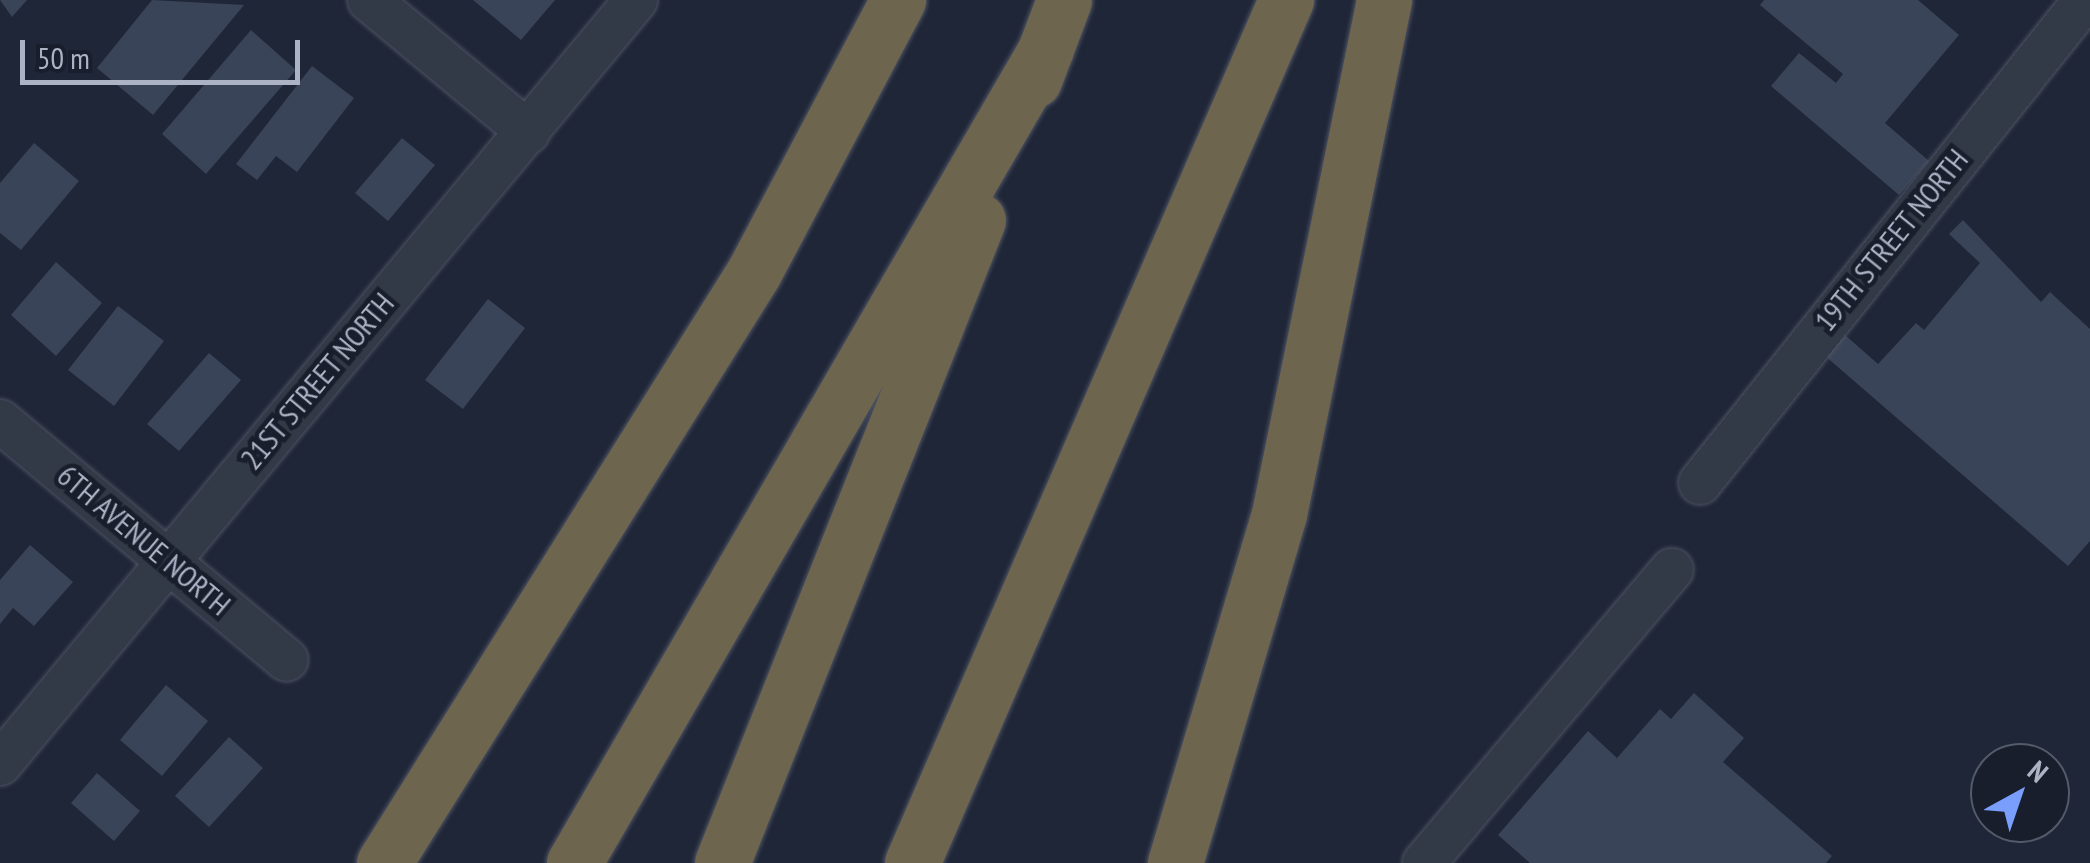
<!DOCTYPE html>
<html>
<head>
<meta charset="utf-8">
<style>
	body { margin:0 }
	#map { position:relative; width:2090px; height:863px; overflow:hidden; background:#1f2637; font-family:"PT Sans Narrow",sans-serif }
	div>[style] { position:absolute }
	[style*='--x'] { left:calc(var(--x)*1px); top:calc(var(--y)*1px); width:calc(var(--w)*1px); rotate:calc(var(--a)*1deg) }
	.building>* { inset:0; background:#3a4458 }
	.roads { filter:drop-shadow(0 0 2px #4d5363) drop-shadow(0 0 2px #4d5363) }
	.minor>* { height:42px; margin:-21px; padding:0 21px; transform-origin:21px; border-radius:21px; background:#323947 }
	.motorway>* { height:55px; margin:-27.5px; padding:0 27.5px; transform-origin:27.5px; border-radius:27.5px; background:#6e654f }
	span { translate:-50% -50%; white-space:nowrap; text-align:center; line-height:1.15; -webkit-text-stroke:9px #181e2c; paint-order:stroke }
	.street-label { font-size:30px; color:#acb3c5 }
	.north { position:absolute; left:1970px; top:743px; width:100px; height:100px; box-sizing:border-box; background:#181e2c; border:2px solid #535a69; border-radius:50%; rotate:40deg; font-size:28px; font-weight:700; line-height:40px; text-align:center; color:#acb3c5 }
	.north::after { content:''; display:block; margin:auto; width:35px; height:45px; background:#7a9efc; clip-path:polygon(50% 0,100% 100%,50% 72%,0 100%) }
	.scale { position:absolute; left:20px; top:40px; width:280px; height:45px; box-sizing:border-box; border:5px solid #acb3c5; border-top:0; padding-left:12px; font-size:30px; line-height:35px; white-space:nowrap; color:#acb3c5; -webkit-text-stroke:8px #181e2c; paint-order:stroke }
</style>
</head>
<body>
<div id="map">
	<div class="building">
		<i style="clip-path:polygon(0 0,27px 0,12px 17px)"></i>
		<i style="clip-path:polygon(152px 0,244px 5px,153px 115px,97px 68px)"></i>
		<i style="clip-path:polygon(473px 0,555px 0,521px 40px)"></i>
		<i style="clip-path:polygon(1764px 0,1918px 0,1959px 35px,1885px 123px,1929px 161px,1899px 195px,1771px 86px,1799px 53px,1836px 83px,1843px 74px,1760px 5px)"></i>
		<i style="clip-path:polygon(251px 30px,296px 70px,206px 174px,162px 134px)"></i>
		<i style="clip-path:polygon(312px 66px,354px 98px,297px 172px,276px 156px,257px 180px,236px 164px)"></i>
		<i style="clip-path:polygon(402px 138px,435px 165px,388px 221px,355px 193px)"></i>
		<i style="clip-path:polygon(34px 143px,79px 181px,21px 250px,0 233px,0 183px)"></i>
		<i style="clip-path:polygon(1963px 220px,2041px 302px,2050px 292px,2090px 329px,2090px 541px,2068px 566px,1824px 355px,1845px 335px,1878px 364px,1916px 323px,1924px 330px,1980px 263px,1949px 234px)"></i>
		<i style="clip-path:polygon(56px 262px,102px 303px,56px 356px,11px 315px)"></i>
		<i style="clip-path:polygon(488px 299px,525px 328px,463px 409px,425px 380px)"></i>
		<i style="clip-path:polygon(118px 306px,164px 341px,114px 406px,68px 370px)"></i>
		<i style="clip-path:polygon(209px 353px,241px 380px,179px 451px,147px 424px)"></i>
		<i style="clip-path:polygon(30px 545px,73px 582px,34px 626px,13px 608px,0 624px,0 580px)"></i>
		<i style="clip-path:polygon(166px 685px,208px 721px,162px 776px,120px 740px)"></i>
		<i style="clip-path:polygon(1694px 693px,1744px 738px,1723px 762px,1832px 856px,1826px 863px,1530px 863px,1498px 835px,1588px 731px,1617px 758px,1660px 709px,1671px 719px)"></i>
		<i style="clip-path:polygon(229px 737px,263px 768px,209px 827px,175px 796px)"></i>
		<i style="clip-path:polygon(97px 773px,140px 811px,114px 841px,71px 803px)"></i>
	</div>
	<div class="roads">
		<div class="minor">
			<i style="--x:369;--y:0;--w:207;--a:39.7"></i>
			<i style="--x:0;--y:421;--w:373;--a:39.8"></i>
			<i style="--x:1700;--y:483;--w:618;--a:-51.44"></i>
			<i style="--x:0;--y:764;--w:994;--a:-50.22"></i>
			<i style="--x:1424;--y:863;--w:384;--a:-49.8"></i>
		</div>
		<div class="motorway">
			<i style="--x:1034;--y:80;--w:85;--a:-69.4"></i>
			<i style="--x:384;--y:863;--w:697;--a:-57.95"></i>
			<i style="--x:754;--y:272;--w:308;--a:-62.1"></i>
			<i style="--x:574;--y:863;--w:941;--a:-59.89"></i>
			<i style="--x:722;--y:863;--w:692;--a:-68.29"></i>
			<i style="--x:912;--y:863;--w:941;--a:-66.57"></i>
			<i style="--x:1175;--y:863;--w:364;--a:-73.4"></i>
			<i style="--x:1279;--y:514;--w:525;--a:-78.45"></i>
		</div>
	</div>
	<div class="street-label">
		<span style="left:1891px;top:240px;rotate:-51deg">19TH STREET NORTH</span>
		<span style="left:317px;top:381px;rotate:-50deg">21ST STREET NORTH</span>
		<span style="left:144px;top:540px;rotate:40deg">6TH AVENUE NORTH</span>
	</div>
	<div class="north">N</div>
	<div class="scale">50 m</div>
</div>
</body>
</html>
